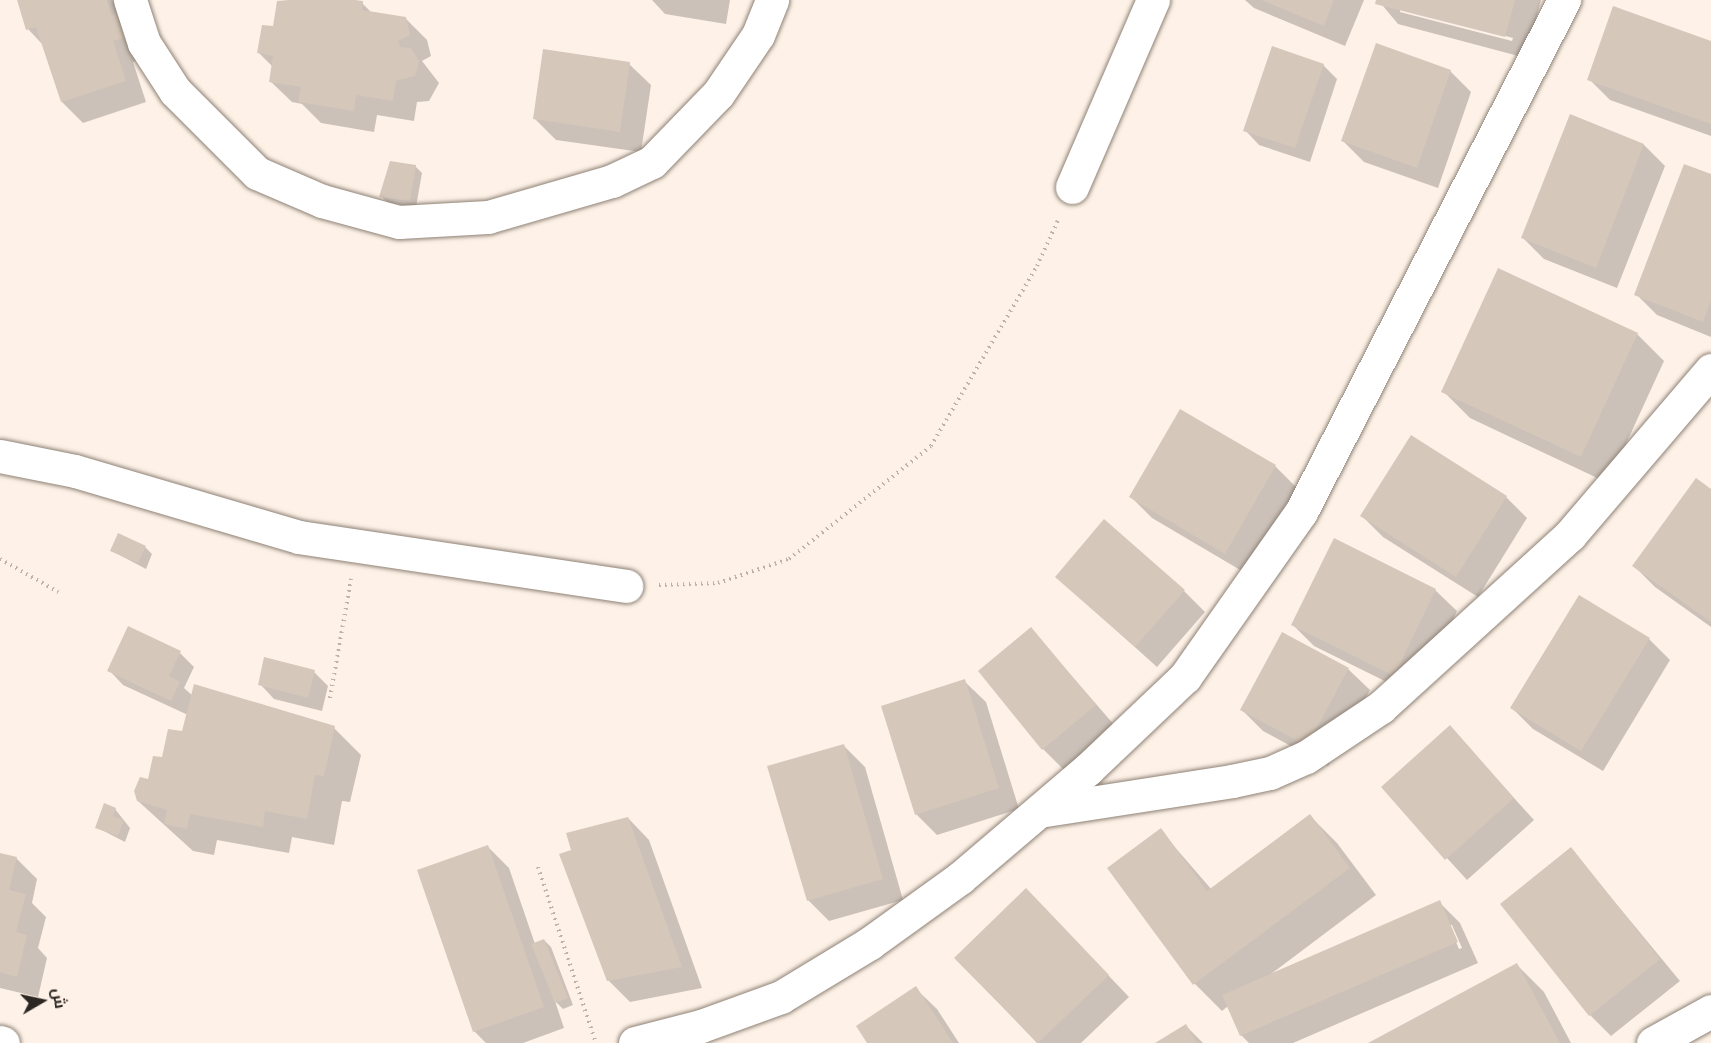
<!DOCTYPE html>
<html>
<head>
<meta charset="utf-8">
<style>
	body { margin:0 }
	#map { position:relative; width:1711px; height:1043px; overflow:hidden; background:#fef2e8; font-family:"PT Sans",Cairo,sans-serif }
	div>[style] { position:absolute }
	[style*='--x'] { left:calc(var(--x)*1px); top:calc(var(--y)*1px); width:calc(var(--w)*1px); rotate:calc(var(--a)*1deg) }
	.shadow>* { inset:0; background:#0003 }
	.building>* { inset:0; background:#d5c7ba }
	.path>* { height:4px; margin-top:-2px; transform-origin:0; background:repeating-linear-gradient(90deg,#bcb2aa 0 1.5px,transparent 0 6px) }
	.roads { filter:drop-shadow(0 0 2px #8e8175) drop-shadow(0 0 2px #8e8175) }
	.minor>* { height:33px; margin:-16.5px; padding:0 16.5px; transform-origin:16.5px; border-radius:16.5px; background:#fff }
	span { translate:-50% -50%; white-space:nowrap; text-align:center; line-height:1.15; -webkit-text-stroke:4.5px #fef2e8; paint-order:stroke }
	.north { position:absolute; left:12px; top:971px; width:60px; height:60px; -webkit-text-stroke:4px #fef2e8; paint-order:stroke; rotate:81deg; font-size:16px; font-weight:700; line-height:24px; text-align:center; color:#2c2722 }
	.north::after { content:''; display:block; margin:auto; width:21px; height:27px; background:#2c2722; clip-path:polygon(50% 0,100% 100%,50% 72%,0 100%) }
</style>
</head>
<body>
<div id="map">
	<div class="shadow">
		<i style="clip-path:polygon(18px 0,112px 0,155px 55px,133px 62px,146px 102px,83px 123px,62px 102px,43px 45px,28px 29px)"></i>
		<i style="clip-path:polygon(290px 0,346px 0,362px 3px,372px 13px,405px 18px,427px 40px,431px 56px,422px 61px,439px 83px,429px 101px,417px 102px,414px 121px,377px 115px,374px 132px,321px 123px,302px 104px,292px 102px,270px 81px,273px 67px,259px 53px)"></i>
		<i style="clip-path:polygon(652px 0,730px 0,726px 24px,665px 14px)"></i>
		<i style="clip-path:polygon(1245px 0,1364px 0,1345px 46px,1254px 8px)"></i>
		<i style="clip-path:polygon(evenodd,1378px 0,1541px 0,1526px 58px,1398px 24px,1378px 0,1400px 8px,1513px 38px,1512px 41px,1400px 12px,1400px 8px)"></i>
		<i style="clip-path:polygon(1711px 42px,1711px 136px,1610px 100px,1589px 79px)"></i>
		<i style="clip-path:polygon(629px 64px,651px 85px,641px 152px,556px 140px,535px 119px)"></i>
		<i style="clip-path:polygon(1323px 65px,1337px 79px,1310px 162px,1259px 145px,1245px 130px)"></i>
		<i style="clip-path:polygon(1450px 71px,1471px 92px,1438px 188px,1364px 162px,1343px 141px)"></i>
		<i style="clip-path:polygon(1570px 116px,1644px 145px,1665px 166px,1617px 288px,1544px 259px,1523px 238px)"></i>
		<i style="clip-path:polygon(415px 166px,422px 173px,416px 207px,388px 203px,381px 196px)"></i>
		<i style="clip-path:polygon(1711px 176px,1711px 337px,1657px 315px,1636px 294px)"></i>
		<i style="clip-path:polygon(1637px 334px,1664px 361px,1608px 483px,1470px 418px,1443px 391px)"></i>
		<i style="clip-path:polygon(1180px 411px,1275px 466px,1297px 488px,1247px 574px,1152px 518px,1131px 497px)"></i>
		<i style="clip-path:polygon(1711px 491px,1711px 627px,1655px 587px,1634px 566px)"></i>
		<i style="clip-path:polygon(1506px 497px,1527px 518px,1478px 597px,1383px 537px,1362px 516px)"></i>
		<i style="clip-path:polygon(1335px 540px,1435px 590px,1457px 611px,1415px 696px,1314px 646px,1293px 625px)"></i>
		<i style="clip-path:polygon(145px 547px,152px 554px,146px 569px,112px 551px)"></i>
		<i style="clip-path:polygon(1057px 577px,1184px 591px,1205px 612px,1157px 667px)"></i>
		<i style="clip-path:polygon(1031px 629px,1116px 727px,1064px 770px,1043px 749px)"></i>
		<i style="clip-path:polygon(1283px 634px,1348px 669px,1370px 690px,1328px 766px,1263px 731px,1242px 710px)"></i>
		<i style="clip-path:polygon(1649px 639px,1670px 660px,1603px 771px,1533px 729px,1512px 708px)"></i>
		<i style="clip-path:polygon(180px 653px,194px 667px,184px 688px,193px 696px,334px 728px,361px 755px,350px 802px,342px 801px,334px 845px,292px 837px,289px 853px,217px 840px,214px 855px,193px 851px,138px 801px,183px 733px,188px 715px,123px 685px,109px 670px)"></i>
		<i style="clip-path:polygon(314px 672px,328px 686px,322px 711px,274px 699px,260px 684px)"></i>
		<i style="clip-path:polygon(964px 681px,986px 702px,1019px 809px,937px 835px,916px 814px)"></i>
		<i style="clip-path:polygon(1450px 727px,1534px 820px,1467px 880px,1383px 788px)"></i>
		<i style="clip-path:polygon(844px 746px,865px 767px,903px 900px,829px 921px,808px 900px)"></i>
		<i style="clip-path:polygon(115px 809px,130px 828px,125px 842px,96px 827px)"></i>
		<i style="clip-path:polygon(evenodd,1310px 816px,1337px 843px,1376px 895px,1271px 974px,1439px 902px,1460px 923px,1478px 963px,1293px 1043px,1249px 1043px,1241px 1035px,1228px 1006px,1222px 1011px,1195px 984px,1109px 869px,1160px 830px,1212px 890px,1310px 816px,1449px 925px,1452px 925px,1462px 948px,1459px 949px,1449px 925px)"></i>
		<i style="clip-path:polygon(628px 818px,649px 840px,702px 988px,630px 1002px,608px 980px,573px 851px)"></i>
		<i style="clip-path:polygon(488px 847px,509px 868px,535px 944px,544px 940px,551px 947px,573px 1005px,563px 1009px,555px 1001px,564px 1028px,523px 1043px,486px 1043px,474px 1031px)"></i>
		<i style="clip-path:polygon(1571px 849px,1680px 981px,1611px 1036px,1590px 1015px)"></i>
		<i style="clip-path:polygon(0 854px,16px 858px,37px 879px,32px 903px,46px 917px,38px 948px,47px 958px,38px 997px,0 988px)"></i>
		<i style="clip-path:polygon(1047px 911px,1129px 997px,1081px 1043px,1037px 1043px,956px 958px)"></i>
		<i style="clip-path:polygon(1517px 965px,1544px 992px,1571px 1043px,1371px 1043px)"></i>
		<i style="clip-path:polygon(915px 988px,937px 1009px,959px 1043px,869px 1043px)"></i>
		<i style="clip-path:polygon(1186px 1026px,1203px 1043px,1158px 1043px)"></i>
	</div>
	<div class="building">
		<i style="clip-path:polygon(17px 0,107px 0,112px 15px,127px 11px,135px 34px,113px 41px,126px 81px,61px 102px,36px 27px,26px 30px)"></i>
		<i style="clip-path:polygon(289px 0,355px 0,363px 1px,362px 10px,406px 17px,410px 35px,398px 41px,400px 47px,411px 48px,419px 61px,415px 76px,396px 81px,393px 101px,356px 95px,354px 111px,298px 102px,301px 87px,269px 82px,273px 56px,257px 53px,262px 25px,273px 26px,277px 1px)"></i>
		<i style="clip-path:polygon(1261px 0,1334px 0,1324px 26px)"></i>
		<i style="clip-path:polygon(1376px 0,1515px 0,1505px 37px,1375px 4px)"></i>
		<i style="clip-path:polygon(1613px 6px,1711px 41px,1711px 124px,1587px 80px)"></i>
		<i style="clip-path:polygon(1376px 43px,1451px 70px,1417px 168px,1341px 141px)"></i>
		<i style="clip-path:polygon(1272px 46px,1324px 64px,1295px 148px,1243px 131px)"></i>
		<i style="clip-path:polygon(543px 49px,630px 62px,620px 132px,533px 119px)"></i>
		<i style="clip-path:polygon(1570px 114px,1644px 144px,1596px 268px,1521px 238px)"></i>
		<i style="clip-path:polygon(390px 161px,416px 165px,410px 201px,379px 197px)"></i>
		<i style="clip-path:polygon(1684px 164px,1711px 174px,1711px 301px,1703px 322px,1634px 295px)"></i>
		<i style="clip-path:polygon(1498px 268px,1638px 333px,1581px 457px,1441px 392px)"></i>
		<i style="clip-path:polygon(1180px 409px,1276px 465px,1225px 554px,1129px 497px)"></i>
		<i style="clip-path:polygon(1411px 435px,1507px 496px,1456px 577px,1360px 516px)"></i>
		<i style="clip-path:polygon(1696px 478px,1711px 489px,1711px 622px,1632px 566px)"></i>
		<i style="clip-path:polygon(1104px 519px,1185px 590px,1135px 647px,1055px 577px)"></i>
		<i style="clip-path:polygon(118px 533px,146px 546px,138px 563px,110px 551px)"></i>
		<i style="clip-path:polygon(1334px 538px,1436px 589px,1394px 676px,1291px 625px)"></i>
		<i style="clip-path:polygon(1579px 595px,1650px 638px,1581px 751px,1510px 708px)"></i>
		<i style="clip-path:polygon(128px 626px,181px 651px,169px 676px,180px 682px,171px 701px,107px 671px)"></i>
		<i style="clip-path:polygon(1031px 627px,1096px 705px,1042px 750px,978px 671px)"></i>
		<i style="clip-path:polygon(1282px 632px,1349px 668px,1307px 746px,1240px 710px)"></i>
		<i style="clip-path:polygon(264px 657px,315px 670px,308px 698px,258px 685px)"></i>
		<i style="clip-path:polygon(965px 679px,999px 788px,915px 815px,881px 706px)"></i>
		<i style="clip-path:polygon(194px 684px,335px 726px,324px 776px,315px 775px,307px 819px,265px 811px,263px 827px,190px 814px,187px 829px,164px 824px,167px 810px,137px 801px,134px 791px,140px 777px,148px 779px,153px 756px,162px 757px,168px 729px,182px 731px)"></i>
		<i style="clip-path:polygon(1450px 725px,1514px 798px,1445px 860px,1381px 787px)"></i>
		<i style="clip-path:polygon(844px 744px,883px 879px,807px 901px,767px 766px)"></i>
		<i style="clip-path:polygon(104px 803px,116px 808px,113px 816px,124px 820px,118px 836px,95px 828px)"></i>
		<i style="clip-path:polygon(1310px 814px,1350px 868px,1193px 985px,1107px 868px,1161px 828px,1207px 891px)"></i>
		<i style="clip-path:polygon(628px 817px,682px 967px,607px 981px,559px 854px,571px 850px,566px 833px)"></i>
		<i style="clip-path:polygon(488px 845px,544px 1007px,473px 1032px,417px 870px)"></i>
		<i style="clip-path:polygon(1571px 847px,1660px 959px,1589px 1016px,1500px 904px)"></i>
		<i style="clip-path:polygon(0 853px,17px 857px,9px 890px,26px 894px,16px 932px,27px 935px,17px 977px,0 972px)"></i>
		<i style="clip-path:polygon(1026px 888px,1109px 975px,1038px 1043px,954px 958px)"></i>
		<i style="clip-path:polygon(1440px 900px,1458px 942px,1240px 1036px,1222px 995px)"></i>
		<i style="clip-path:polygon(544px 939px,568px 998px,555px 1003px,531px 944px)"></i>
		<i style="clip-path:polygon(1517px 963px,1560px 1043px,1368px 1043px)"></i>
		<i style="clip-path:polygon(916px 986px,953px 1043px,867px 1043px,856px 1026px)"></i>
		<i style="clip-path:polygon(1186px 1024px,1197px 1043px,1155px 1043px)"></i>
	</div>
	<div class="path">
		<i style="--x:0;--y:559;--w:67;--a:29.6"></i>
		<i style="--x:659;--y:585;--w:59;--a:-1.9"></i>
		<i style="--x:718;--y:583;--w:75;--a:-18.7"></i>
		<i style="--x:789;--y:559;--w:181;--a:-38.5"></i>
		<i style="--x:931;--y:446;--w:209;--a:-59.5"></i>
		<i style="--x:1037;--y:266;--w:53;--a:-65.4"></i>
		<i style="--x:330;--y:698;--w:121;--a:-80"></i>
		<i style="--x:538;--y:867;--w:185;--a:71.8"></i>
	</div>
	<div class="roads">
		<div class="minor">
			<i style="--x:130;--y:0;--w:45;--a:72"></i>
			<i style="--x:144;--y:43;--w:57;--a:57.1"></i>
			<i style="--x:175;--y:91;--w:116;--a:45"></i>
			<i style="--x:257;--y:173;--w:71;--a:23.3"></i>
			<i style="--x:322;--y:201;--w:80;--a:15.3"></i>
			<i style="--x:399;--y:222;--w:89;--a:-3.2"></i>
			<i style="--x:488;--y:217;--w:129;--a:-16.2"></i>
			<i style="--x:612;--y:181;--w:44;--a:-25.4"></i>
			<i style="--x:652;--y:162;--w:95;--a:-45.9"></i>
			<i style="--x:718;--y:94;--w:71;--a:-55.9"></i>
			<i style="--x:758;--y:35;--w:38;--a:-68"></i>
			<i style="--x:1072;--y:187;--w:204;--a:-66.6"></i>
			<i style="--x:0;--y:456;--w:76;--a:11.3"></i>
			<i style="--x:75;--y:471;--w:234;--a:16.4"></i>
			<i style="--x:299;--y:537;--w:331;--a:8.5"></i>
			<i style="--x:1039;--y:811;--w:195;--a:-8.8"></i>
			<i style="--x:1232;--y:781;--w:39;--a:-12"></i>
			<i style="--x:1270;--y:773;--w:39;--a:-24"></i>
			<i style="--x:1306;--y:757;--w:90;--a:-33.7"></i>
			<i style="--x:1381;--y:707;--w:256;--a:-42.3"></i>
			<i style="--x:1570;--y:535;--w:217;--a:-49.5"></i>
			<i style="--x:0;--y:1042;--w:3;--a:18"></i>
			<i style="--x:635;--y:1043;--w:68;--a:-14.4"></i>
			<i style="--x:701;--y:1026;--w:85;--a:-19.9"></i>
			<i style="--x:781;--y:997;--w:104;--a:-31.2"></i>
			<i style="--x:870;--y:943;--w:111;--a:-35.8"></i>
			<i style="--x:960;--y:878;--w:168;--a:-40.4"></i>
			<i style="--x:1088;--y:769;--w:134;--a:-43.5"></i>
			<i style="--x:1185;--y:677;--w:202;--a:-54.9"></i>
			<i style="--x:1301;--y:512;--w:576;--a:-62.81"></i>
			<i style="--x:1653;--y:1043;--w:66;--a:-28.9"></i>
		</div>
	</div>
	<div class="north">ش</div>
</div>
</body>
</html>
